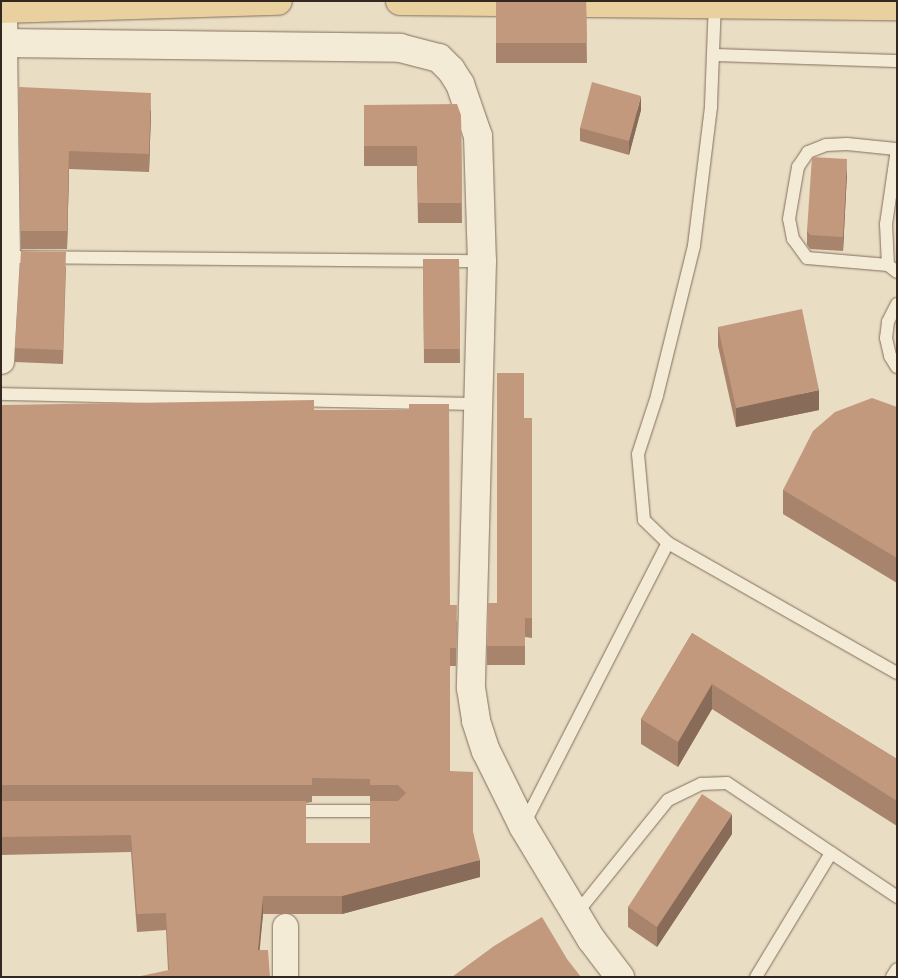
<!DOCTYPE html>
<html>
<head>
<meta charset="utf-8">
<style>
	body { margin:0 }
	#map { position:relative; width:898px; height:978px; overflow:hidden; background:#e9ddc4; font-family:Literata,serif }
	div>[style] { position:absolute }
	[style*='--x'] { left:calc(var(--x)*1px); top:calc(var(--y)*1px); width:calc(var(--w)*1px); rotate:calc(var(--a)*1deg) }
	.roads { filter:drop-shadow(0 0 1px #816f5c) drop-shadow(0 0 1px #816f5c) }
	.service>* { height:12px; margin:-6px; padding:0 6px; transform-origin:6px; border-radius:6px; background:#f4ebd6 }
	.minor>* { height:25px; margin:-12.5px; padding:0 12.5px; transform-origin:12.5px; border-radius:12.5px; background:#f4ebd6 }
	.tertiary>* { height:28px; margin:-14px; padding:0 14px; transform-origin:14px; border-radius:14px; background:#f4ebd6 }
	.primary>* { height:28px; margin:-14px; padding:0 14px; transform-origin:14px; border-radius:14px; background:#e8d09f }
	.wall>* { inset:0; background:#a8846c }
	.shaded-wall>* { inset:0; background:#886b58 }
	.building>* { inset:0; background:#c3997e }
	span { translate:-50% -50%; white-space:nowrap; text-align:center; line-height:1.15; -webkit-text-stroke:4px #f1e7d2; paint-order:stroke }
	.frame { position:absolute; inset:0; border:2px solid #33281f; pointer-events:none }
</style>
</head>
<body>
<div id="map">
	<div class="roads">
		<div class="service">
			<i style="--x:715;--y:1;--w:106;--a:92.2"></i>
			<i style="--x:711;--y:107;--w:140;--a:97"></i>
			<i style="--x:694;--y:246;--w:154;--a:103.9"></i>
			<i style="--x:657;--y:396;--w:61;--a:108.1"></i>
			<i style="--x:638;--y:454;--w:66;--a:84.8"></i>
			<i style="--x:644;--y:520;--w:33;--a:44"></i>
			<i style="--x:668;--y:543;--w:263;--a:29.6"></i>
			<i style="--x:714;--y:55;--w:183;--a:1.9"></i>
			<i style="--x:897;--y:149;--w:76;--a:98.3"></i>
			<i style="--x:886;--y:224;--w:41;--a:87.2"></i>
			<i style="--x:888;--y:265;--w:11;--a:38"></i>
			<i style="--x:7;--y:257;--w:475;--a:0.5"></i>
			<i style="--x:888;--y:265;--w:81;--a:-175.1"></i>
			<i style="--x:807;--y:258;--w:24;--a:-126"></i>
			<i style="--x:793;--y:239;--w:20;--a:-101"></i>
			<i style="--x:789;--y:219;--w:53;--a:-80.2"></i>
			<i style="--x:798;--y:167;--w:18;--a:-56"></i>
			<i style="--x:808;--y:152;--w:19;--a:-21"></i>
			<i style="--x:826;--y:145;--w:21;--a:-3"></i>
			<i style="--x:847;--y:144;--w:49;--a:5.8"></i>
			<i style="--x:897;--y:304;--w:20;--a:117"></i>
			<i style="--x:888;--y:322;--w:16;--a:97"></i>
			<i style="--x:886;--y:338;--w:18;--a:77"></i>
			<i style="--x:890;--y:356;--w:13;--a:58"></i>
			<i style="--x:1;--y:394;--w:479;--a:1.2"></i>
			<i style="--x:290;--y:811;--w:98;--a:0"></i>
			<i style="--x:524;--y:824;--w:316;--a:-62.9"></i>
			<i style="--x:576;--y:914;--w:146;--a:-51.1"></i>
			<i style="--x:668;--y:800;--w:37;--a:-26"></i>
			<i style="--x:701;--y:784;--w:26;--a:-2"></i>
			<i style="--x:727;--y:783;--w:205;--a:33.8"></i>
			<i style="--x:756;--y:977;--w:145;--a:-58.8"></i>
			<i style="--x:892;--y:977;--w:9;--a:-58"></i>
		</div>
		<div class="minor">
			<i style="--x:1;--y:361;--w:104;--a:-86.7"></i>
			<i style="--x:7;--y:257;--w:214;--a:-90.8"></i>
			<i style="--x:285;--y:977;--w:51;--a:-90"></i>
		</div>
		<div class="tertiary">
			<i style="--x:2;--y:1;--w:42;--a:87.3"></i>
			<i style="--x:4;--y:43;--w:396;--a:0.7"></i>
			<i style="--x:400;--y:48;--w:40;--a:14.4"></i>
			<i style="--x:439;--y:58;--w:17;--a:45"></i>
			<i style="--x:451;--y:70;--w:17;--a:57"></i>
			<i style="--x:460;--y:84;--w:55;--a:70.9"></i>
			<i style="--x:478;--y:136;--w:125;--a:88.2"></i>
			<i style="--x:482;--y:261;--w:427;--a:91.5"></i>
			<i style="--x:471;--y:688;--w:33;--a:81"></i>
			<i style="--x:476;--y:721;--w:32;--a:72"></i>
			<i style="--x:486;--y:751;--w:84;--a:63.7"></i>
			<i style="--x:523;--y:826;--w:132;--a:59"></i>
			<i style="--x:591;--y:939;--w:48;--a:52.7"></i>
		</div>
		<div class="primary">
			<i style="--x:400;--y:1;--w:497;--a:0.6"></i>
			<i style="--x:1;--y:9;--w:277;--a:-1.7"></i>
		</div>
	</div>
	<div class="wall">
		<i style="clip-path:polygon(496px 1px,586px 1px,587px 63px,496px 63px)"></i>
		<i style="clip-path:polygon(19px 87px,151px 111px,149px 172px,69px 169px,67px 249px,21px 249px)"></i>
		<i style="clip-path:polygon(364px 105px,461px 115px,462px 223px,418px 223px,417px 166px,364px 166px)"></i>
		<i style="clip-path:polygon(641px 110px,629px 155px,580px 141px,580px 128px)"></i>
		<i style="clip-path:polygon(847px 173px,843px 251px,810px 249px,807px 245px,807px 231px)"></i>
		<i style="clip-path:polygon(423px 259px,459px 259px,460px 363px,424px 363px)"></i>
		<i style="clip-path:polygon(66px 266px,63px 364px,15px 362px,15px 348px)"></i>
		<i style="clip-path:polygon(718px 327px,819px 410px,736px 427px,718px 346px)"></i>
		<i style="clip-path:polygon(evenodd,1px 405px,314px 410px,450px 605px,457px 622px,456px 666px,450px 666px,450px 771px,473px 832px,480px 877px,342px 914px,263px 914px,259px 950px,168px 970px,166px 930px,137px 932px,131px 852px,1px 855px,1px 405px,312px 796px,370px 796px,370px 843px,306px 843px,306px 803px,312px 802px,312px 796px)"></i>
		<i style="clip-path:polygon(897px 407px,897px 583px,783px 514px,783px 490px)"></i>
		<i style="clip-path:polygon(524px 418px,532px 418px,532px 638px,525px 637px,525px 665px,487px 665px,487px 646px,497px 603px)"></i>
		<i style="clip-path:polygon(692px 633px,897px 759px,897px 826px,712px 709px,678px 767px,641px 744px,641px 719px)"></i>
		<i style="clip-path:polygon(732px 834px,657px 947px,628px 927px,628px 907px)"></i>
	</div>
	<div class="shaded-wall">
		<i style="clip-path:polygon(151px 93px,151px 111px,149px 172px,149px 154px)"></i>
		<i style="clip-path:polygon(641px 96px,641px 110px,629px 155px,629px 141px)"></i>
		<i style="clip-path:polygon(69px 151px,69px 169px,67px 249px,67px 231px)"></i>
		<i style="clip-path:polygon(847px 159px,847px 173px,843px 251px,843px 237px)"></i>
		<i style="clip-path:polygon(819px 390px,819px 410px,736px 427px,736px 408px)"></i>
		<i style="clip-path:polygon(712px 684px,712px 709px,678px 767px,678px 742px)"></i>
		<i style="clip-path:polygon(732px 814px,732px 834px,657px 947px,657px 927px)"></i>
		<i style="clip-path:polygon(480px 860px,480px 877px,342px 914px,342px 896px)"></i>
		<i style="clip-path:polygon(263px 896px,263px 914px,258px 968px,258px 950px)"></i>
	</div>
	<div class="building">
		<i style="clip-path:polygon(496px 1px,586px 1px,587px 43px,496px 43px)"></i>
		<i style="clip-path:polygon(592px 82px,641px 96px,629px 141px,580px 128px)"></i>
		<i style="clip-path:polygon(19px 87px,151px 93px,149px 154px,69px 151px,67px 231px,21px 231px)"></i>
		<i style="clip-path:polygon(457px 104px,461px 115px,462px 203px,418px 203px,417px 146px,364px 146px,364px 105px)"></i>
		<i style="clip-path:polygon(812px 157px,847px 159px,843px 237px,810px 235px,807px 231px)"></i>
		<i style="clip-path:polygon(21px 251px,66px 252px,63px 350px,15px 348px)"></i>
		<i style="clip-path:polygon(423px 259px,459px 259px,460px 349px,424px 349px)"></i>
		<i style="clip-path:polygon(802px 309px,819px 390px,736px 408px,718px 327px)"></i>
		<i style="clip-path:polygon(497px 373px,524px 373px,524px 418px,532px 418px,532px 618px,525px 618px,525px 646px,487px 646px,488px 603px,497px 603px)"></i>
		<i style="clip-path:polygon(872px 398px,897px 407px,897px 558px,783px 490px,813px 431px,835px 412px)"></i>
		<i style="clip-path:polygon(314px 400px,314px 410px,409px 410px,409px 404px,449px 404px,450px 605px,457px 605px,456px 648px,450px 648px,450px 771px,473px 772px,473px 832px,480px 860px,342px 896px,263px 896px,258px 950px,268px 950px,270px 977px,136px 977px,169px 970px,166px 913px,137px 914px,131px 835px,1px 837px,1px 801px,306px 801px,306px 843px,370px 843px,370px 801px,398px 801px,406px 793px,398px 785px,370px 785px,370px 779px,312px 778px,312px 785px,1px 785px,1px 405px)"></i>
		<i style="clip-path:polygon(692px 633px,897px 759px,897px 801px,712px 684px,678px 742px,641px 719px)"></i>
		<i style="clip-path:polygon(702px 794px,732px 814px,657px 927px,628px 907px)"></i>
		<i style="clip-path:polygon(542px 917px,567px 959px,581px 977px,452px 977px,494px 946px)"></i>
	</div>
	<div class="frame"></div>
</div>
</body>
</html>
